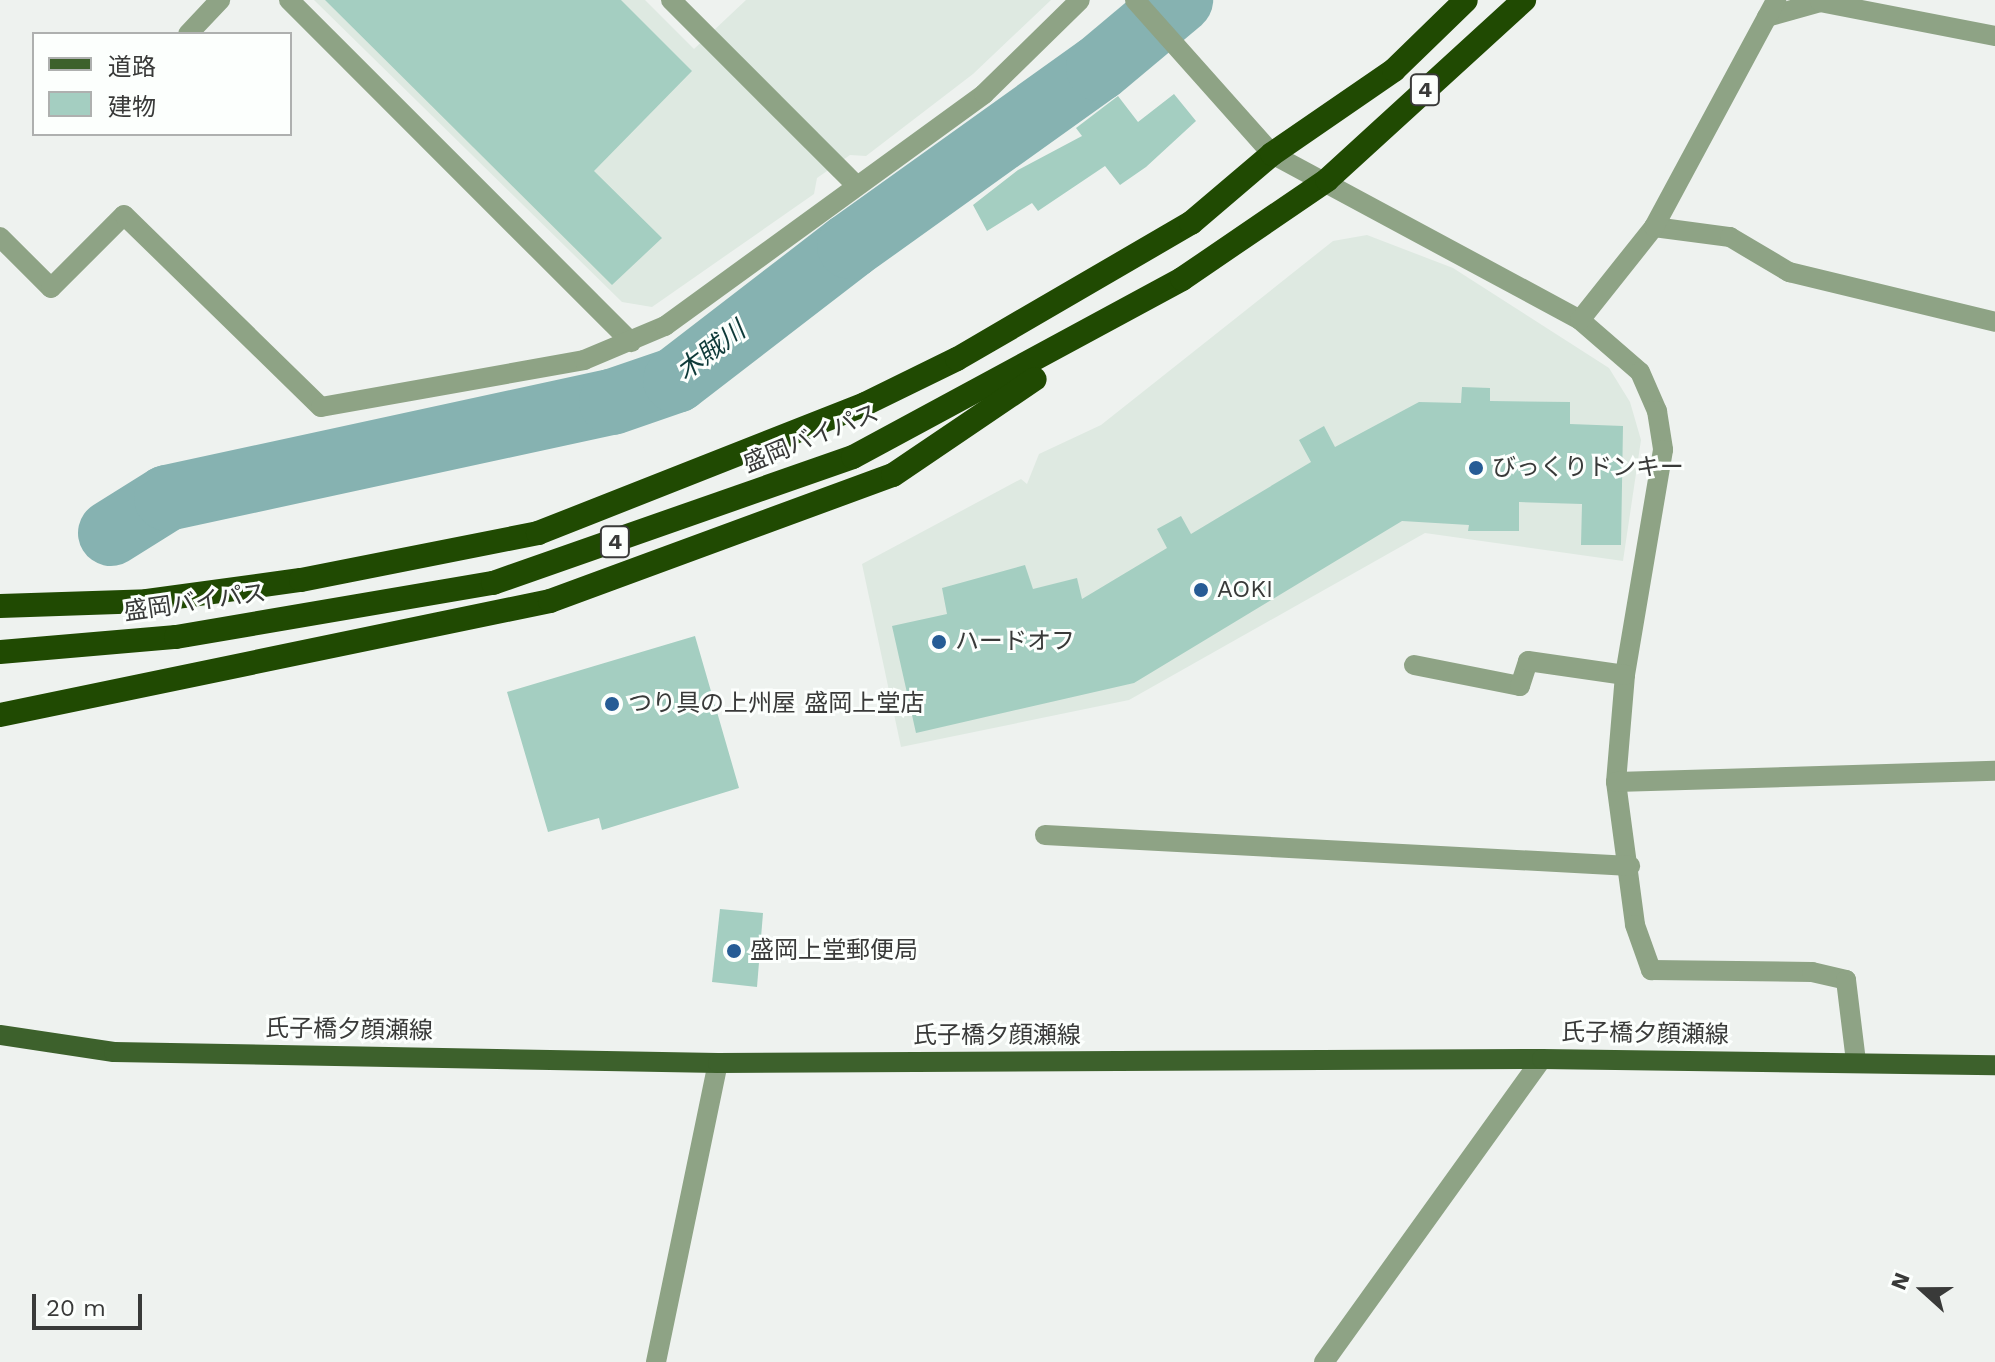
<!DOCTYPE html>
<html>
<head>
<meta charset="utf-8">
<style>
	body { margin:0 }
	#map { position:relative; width:1995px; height:1362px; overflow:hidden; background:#eef2ef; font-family:"Work Sans","Noto Sans JP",sans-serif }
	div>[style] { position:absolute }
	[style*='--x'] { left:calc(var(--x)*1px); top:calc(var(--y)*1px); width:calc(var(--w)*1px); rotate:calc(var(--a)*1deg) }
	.built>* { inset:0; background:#dee9e1 }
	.river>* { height:66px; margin:-33px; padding:0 33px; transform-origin:33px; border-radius:33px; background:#86b2b1 }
	.building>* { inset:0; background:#a4cec1 }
	.minor>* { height:20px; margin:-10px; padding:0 10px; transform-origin:10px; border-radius:10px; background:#8ea385 }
	.major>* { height:20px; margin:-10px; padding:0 10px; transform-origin:10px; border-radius:10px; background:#3d612c }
	.highway>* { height:24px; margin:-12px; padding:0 12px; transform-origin:12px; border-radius:12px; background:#204a02 }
	.dots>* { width:22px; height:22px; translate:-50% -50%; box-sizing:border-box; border:4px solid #fcfffd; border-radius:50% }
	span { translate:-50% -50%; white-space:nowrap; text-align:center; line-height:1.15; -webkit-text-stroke:6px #fcfffd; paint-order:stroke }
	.shield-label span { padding:2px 6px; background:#fcfffd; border:2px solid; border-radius:6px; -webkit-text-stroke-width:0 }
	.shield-label { font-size:22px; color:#393a39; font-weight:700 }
	.street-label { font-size:24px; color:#393a39 }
	.poi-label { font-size:24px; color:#393a39 }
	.left { translate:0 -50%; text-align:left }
	.water-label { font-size:26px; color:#0e3a39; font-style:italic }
	.legend { position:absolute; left:32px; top:32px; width:260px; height:104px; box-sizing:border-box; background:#fcfffd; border:2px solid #aeb0af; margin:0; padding:10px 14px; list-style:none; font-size:24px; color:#393a39 }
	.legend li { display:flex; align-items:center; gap:16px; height:40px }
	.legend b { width:40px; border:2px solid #aeb0af }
	.north { position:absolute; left:1883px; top:1250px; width:80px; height:80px; -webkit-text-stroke:6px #fcfffd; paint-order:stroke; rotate:291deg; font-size:22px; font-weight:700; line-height:32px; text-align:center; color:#393a39 }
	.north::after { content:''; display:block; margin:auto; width:28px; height:36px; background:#393a39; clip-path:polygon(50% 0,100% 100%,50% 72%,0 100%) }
	.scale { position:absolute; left:32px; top:1294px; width:110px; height:36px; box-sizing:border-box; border:4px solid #393a39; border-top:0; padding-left:10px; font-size:24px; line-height:28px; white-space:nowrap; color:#393a39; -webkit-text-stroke:6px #fcfffd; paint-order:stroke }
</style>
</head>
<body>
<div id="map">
	<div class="built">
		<i style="clip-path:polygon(314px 0,645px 0,694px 49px,746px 0,1051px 0,973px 74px,866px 156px,850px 155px,817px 178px,814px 194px,652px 307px,622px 302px)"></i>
		<i style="clip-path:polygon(1367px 235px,1453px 268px,1609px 368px,1630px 402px,1641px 440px,1623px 561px,1425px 533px,1129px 700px,901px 747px,862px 564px,1021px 479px,1027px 484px,1039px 454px,1101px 425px,1333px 241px)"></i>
	</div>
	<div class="river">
		<i style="--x:111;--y:533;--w:66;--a:-32"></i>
		<i style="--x:167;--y:498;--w:455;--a:-12.2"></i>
		<i style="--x:612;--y:402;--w:68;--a:-19"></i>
		<i style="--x:676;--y:380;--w:220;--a:-37.6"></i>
		<i style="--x:850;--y:246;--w:306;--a:-35.6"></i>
		<i style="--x:1099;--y:68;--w:106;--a:-40"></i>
	</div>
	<div class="building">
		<i style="clip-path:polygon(325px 0,621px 0,692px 71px,594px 171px,662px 238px,612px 285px)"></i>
		<i style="clip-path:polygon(1174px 94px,1196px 121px,1146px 167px,1120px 185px,1105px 166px,1038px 211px,1032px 203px,987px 231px,973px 205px,1018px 170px,1082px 136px,1076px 128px,1118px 96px,1138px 122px)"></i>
		<i style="clip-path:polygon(1462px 387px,1490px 388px,1490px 401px,1570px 402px,1570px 424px,1623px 426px,1621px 545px,1581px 545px,1582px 504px,1519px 502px,1519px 531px,1468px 531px,1469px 525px,1402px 521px,1134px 683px,916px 733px,892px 626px,947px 614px,942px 588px,1025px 565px,1033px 589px,1077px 578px,1082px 599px,1167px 548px,1157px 529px,1181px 516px,1191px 534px,1311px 462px,1299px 440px,1324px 426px,1335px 447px,1419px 402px,1461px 403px)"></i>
		<i style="clip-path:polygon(695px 636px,739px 788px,602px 830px,599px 818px,548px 832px,507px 692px)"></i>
		<i style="clip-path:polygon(720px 909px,763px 913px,757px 987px,712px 982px)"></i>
	</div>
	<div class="minor">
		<i style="--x:289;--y:0;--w:484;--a:45"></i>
		<i style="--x:671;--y:0;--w:262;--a:45"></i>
		<i style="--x:1135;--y:0;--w:206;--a:48.3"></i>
		<i style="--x:1272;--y:154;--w:350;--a:28.3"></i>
		<i style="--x:1580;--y:320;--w:79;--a:40.9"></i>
		<i style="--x:1640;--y:372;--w:43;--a:66.4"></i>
		<i style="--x:1657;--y:411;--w:39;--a:81"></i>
		<i style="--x:1663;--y:450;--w:228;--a:99.6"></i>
		<i style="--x:1625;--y:675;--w:107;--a:94.8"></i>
		<i style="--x:1616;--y:782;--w:144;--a:82.4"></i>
		<i style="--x:1635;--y:925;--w:48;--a:70.4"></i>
		<i style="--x:1651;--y:970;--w:161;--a:0.7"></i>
		<i style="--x:1812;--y:972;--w:35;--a:13"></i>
		<i style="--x:1846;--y:980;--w:83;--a:83"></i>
		<i style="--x:1767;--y:17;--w:55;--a:-15.8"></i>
		<i style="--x:1820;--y:2;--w:178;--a:11"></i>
		<i style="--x:188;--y:34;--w:47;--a:-46.7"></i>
		<i style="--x:1654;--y:227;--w:77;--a:7.5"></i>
		<i style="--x:1730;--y:237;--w:69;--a:30.7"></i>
		<i style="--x:1789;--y:272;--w:212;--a:13.6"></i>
		<i style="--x:0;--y:237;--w:72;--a:45"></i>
		<i style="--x:51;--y:288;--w:103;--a:-45"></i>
		<i style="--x:124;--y:215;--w:275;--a:44.3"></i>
		<i style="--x:321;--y:407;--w:267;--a:-10.1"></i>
		<i style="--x:584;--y:360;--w:88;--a:-22.8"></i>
		<i style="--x:665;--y:326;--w:394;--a:-36"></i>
		<i style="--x:984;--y:94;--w:134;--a:-44.4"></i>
		<i style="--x:1580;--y:320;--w:119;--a:-51.5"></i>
		<i style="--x:1654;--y:227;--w:258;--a:-61.7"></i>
		<i style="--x:1414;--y:665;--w:108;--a:11.2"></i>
		<i style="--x:1520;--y:686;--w:26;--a:-72"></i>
		<i style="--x:1528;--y:661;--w:98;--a:8.2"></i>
		<i style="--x:1616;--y:782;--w:379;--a:-1.7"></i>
		<i style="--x:1045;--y:835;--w:586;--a:3.03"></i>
		<i style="--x:656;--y:1362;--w:305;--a:-78.3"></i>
		<i style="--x:1324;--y:1362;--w:373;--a:-54.3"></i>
	</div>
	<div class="major">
		<i style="--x:0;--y:1035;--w:115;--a:8.5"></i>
		<i style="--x:114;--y:1052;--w:604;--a:1.04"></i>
		<i style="--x:718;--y:1063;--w:824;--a:-0.28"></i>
		<i style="--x:1542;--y:1059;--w:453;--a:0.8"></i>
	</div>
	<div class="highway">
		<i style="--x:0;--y:606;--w:147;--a:-1.9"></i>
		<i style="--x:147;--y:601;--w:155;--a:-7.8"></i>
		<i style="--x:301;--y:580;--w:242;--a:-11.2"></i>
		<i style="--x:538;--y:533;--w:352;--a:-21.5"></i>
		<i style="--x:865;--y:404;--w:102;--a:-26.1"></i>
		<i style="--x:957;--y:359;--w:271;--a:-30.2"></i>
		<i style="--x:1191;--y:223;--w:106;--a:-40.4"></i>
		<i style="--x:1272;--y:154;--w:148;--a:-34.5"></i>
		<i style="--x:1394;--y:70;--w:100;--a:-44.2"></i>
		<i style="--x:0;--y:652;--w:177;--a:-4.9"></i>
		<i style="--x:176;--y:637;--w:322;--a:-9.7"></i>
		<i style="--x:493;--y:583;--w:381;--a:-19.3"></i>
		<i style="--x:853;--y:457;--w:374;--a:-28.4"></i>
		<i style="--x:1182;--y:279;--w:176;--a:-34.3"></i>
		<i style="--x:1327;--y:180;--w:267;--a:-42.4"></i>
		<i style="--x:0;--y:715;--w:562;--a:-11.71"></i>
		<i style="--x:550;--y:601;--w:365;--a:-20.2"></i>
		<i style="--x:893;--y:475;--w:171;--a:-34.1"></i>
	</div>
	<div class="dots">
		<i style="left:1476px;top:468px;background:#265c95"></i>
		<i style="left:1201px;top:590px;background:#265c95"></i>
		<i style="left:939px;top:642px;background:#265c95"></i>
		<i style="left:612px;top:704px;background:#265c95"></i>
		<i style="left:734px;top:951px;background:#265c95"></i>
	</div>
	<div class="shield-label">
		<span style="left:1425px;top:90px">4</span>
		<span style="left:615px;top:542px">4</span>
	</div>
	<div class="street-label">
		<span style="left:811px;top:439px;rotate:-22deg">盛岡バイパス</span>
		<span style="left:195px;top:603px;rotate:-8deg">盛岡バイパス</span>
		<span style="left:349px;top:1030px;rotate:1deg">氏子橋夕顔瀬線</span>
		<span style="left:1645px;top:1034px;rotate:1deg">氏子橋夕顔瀬線</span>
		<span style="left:997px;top:1036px">氏子橋夕顔瀬線</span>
	</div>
	<div class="poi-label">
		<span class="left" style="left:1492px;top:468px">びっくりドンキー</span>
		<span class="left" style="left:1217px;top:590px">AOKI</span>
		<span class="left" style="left:955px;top:642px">ハードオフ</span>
		<span class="left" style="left:628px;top:704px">つり具の上州屋 盛岡上堂店</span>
		<span class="left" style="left:750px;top:951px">盛岡上堂郵便局</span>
	</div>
	<div class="water-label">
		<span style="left:711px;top:351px;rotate:-37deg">木賊川</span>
	</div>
	<ul class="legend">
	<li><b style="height:10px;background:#3d612c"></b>道路</li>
	<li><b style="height:22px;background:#a4cec1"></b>建物</li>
	</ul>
	<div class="north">N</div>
	<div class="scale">20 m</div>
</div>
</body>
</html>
